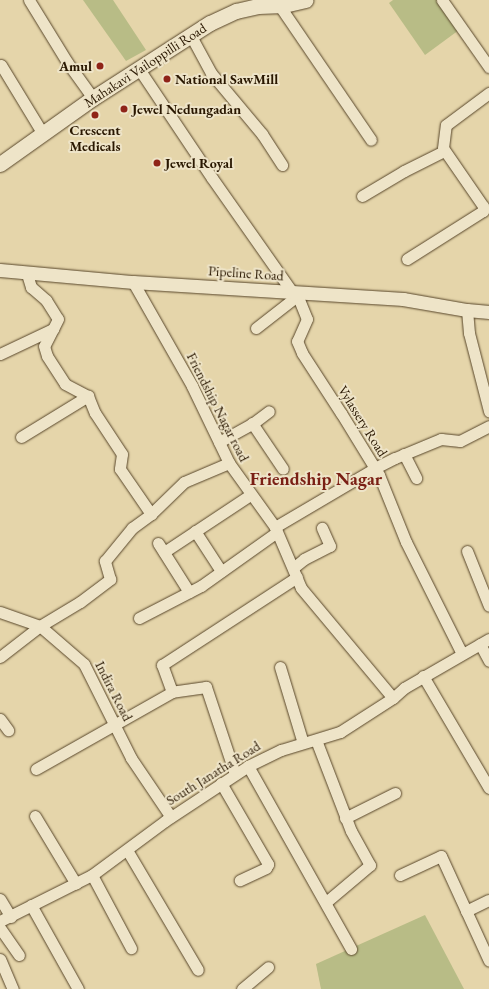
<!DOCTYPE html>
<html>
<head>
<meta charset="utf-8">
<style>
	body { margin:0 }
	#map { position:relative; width:489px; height:989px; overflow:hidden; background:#e5d5aa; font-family:"EB Garamond",serif }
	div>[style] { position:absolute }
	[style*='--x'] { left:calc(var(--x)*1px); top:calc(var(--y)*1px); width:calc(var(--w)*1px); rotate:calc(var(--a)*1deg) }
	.green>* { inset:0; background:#b8bc86 }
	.roads { filter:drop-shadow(0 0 1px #58462a) drop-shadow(0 0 1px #58462a) }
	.minor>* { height:11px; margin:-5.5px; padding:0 5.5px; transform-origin:5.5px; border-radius:5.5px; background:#eee4c8 }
	.tertiary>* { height:13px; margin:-6.5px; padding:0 6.5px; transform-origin:6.5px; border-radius:6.5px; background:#eee4c8 }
	.secondary>* { height:15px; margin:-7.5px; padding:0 7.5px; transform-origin:7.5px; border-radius:7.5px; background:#eee4c8 }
	.dots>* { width:11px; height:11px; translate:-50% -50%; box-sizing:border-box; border:2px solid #eee4c8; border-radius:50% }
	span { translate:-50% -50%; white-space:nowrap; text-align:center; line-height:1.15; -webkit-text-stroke:4px #eee4c8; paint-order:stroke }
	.street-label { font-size:14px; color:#291700 }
	.poi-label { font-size:14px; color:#291700; font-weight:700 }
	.right { translate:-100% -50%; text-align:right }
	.left { translate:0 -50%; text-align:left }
	.district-label { font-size:18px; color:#7a1f14; font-weight:700 }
</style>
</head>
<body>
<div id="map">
	<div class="green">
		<i style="clip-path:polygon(83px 0,113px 0,146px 50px,126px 61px)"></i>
		<i style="clip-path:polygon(393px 0,438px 0,459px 30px,425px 55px,389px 3px)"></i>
		<i style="clip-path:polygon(425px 915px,464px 989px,321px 989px,316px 964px)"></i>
	</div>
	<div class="roads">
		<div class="minor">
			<i style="--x:29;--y:0;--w:73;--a:58.5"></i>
			<i style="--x:67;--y:62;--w:44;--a:54.2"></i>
			<i style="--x:442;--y:0;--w:82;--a:55"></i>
			<i style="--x:279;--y:5;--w:163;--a:55.7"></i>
			<i style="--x:191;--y:36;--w:42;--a:61.6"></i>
			<i style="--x:211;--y:73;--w:80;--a:50.1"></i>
			<i style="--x:262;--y:134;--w:37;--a:57"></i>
			<i style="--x:0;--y:66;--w:1;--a:-45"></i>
			<i style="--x:1;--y:65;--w:81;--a:58.7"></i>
			<i style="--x:139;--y:69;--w:131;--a:56.2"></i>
			<i style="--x:212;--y:178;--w:139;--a:54.9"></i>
			<i style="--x:362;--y:196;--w:49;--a:-30.8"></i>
			<i style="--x:404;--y:171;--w:45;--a:-26.6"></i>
			<i style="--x:407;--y:259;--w:90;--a:-32.3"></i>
			<i style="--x:483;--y:211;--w:5;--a:-90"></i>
			<i style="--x:483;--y:206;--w:70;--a:-124.6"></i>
			<i style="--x:443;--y:148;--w:23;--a:-83"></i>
			<i style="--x:446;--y:125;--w:54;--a:-36.7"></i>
			<i style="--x:27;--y:274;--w:14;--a:73"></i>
			<i style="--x:31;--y:287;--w:20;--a:41"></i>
			<i style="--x:46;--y:300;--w:22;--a:58"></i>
			<i style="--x:58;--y:319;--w:30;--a:117"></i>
			<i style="--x:44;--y:346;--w:10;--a:73"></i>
			<i style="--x:47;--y:356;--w:33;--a:57"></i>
			<i style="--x:65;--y:384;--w:26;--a:28"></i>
			<i style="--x:88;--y:396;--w:18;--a:68"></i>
			<i style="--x:95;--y:413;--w:49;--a:56.6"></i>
			<i style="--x:122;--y:454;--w:15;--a:98"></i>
			<i style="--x:120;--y:469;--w:55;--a:55.4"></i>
			<i style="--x:133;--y:282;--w:120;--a:60.4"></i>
			<i style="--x:192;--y:386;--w:85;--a:64.3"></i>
			<i style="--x:229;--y:463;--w:79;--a:54.3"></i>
			<i style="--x:275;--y:527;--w:66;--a:66.9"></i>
			<i style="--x:301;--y:588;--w:143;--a:50.1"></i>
			<i style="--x:296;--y:292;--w:29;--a:68"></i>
			<i style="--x:307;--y:319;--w:24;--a:114"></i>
			<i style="--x:297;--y:341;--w:13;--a:67"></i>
			<i style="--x:302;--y:353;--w:72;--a:57"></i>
			<i style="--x:341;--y:413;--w:73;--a:58.5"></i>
			<i style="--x:379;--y:475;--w:72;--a:68.1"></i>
			<i style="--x:406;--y:542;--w:125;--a:63.4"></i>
			<i style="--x:467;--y:310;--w:23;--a:85"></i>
			<i style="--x:469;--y:333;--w:81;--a:75.6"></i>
			<i style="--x:256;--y:328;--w:52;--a:-38"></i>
			<i style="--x:0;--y:354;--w:59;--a:-25.3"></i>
			<i style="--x:252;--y:423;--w:55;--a:56"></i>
			<i style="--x:21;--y:437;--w:79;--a:-31.5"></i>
			<i style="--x:219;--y:442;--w:38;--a:-29"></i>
			<i style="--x:252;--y:424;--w:21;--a:-37"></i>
			<i style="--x:404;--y:454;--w:27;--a:63"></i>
			<i style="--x:275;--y:527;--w:116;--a:-30.5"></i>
			<i style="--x:375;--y:468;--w:22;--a:-27"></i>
			<i style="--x:395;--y:458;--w:50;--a:-22.4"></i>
			<i style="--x:441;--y:439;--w:19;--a:6"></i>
			<i style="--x:460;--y:441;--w:33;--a:-27"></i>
			<i style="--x:195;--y:531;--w:48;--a:57"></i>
			<i style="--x:158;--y:543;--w:58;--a:57.7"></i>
			<i style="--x:467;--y:551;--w:59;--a:68.2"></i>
			<i style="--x:164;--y:552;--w:103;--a:-33.5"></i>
			<i style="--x:293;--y:568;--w:14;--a:-39"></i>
			<i style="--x:304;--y:559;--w:29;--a:-27"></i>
			<i style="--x:330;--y:546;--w:20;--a:-114"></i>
			<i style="--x:0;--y:612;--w:42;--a:19.3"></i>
			<i style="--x:40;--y:626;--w:58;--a:40.8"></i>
			<i style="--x:84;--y:664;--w:105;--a:63.4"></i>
			<i style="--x:131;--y:758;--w:71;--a:55.9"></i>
			<i style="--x:139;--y:618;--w:70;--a:-27.3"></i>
			<i style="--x:201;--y:586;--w:93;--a:-35.4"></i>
			<i style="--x:480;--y:644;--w:19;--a:62"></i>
			<i style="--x:0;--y:657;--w:51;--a:-37.8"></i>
			<i style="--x:40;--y:626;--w:47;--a:-31"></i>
			<i style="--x:80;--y:602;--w:38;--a:-37"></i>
			<i style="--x:110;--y:579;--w:19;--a:-106"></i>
			<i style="--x:105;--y:561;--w:43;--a:-50.7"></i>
			<i style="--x:132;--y:528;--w:24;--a:-36"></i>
			<i style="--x:151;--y:514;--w:46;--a:-44.1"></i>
			<i style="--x:184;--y:482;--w:49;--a:-22.9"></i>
			<i style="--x:280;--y:667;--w:79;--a:73.2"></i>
			<i style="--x:423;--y:676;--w:130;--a:59.5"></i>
			<i style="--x:0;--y:719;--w:14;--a:54"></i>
			<i style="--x:316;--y:740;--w:97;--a:69"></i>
			<i style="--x:351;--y:831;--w:39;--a:61"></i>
			<i style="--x:370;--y:865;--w:57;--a:139.9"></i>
			<i style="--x:248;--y:766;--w:210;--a:60.6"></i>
			<i style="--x:36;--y:769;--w:156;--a:-29.5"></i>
			<i style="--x:235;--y:774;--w:92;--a:-108.4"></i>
			<i style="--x:206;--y:687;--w:34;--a:172"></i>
			<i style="--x:172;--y:692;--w:29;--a:-110"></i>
			<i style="--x:162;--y:665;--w:161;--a:-33.1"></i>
			<i style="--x:221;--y:783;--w:94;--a:59.9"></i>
			<i style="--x:268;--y:864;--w:4;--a:117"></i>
			<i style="--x:266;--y:868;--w:29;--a:155"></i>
			<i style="--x:35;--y:816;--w:79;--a:58.9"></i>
			<i style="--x:345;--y:818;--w:56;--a:-26.6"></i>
			<i style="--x:127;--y:850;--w:139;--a:59.4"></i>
			<i style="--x:92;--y:875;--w:83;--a:61.9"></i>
			<i style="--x:400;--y:875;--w:45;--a:-24.9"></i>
			<i style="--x:441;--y:856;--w:115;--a:65.4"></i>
			<i style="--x:0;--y:899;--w:21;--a:59"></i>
			<i style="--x:31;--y:905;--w:96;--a:60.8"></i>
			<i style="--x:466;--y:911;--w:25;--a:-26"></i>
			<i style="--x:0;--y:921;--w:103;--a:-26.6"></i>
			<i style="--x:92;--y:875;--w:91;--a:-36.5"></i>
			<i style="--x:165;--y:821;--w:100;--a:-33.5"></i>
			<i style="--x:248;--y:766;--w:37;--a:-26"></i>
			<i style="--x:281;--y:750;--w:62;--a:-17"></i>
			<i style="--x:340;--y:732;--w:63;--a:-32.7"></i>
			<i style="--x:393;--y:698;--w:15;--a:-42"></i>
			<i style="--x:404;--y:688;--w:98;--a:-30"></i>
			<i style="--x:0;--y:928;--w:33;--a:55"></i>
			<i style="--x:0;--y:959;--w:33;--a:67"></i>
			<i style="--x:242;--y:989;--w:34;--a:-40"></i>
		</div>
		<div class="tertiary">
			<i style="--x:0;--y:270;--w:134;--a:5.2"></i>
			<i style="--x:133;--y:282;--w:271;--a:3.6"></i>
			<i style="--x:403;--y:299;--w:65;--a:9.8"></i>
			<i style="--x:467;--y:310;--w:22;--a:5"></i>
		</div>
		<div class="secondary">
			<i style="--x:0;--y:164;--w:114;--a:-35.4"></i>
			<i style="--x:93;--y:98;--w:139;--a:-32.7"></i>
			<i style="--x:210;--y:23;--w:29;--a:-25"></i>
			<i style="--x:236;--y:11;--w:23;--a:-13"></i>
			<i style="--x:258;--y:6;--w:26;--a:-2"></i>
			<i style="--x:284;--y:5;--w:22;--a:-13"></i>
		</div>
	</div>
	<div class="dots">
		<i style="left:100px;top:66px;background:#8f2418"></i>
		<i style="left:167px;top:79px;background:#8f2418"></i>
		<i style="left:124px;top:109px;background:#8f2418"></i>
		<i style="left:95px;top:115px;background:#8f2418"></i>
		<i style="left:157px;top:163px;background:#8f2418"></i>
	</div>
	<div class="street-label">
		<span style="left:145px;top:65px;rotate:-33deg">Mahakavi Vailoppilli Road</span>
		<span style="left:246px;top:273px;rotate:4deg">Pipeline Road</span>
		<span style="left:218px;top:407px;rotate:63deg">Friendship Nagar road</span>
		<span style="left:363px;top:421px;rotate:58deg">Vylassery Road</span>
		<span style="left:114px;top:691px;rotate:63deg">Indira Road</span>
		<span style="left:213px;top:773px;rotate:-32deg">South Janatha Road</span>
	</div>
	<div class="poi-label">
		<span class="right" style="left:92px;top:66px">Amul</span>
		<span class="left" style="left:175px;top:79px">National SawMill</span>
		<span class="left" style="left:132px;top:109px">Jewel Nedungadan</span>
		<span style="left:95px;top:138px">Crescent<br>Medicals</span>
		<span class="left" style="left:165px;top:163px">Jewel Royal</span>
	</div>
	<div class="district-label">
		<span style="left:316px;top:479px">Friendship Nagar</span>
	</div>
</div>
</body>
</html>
